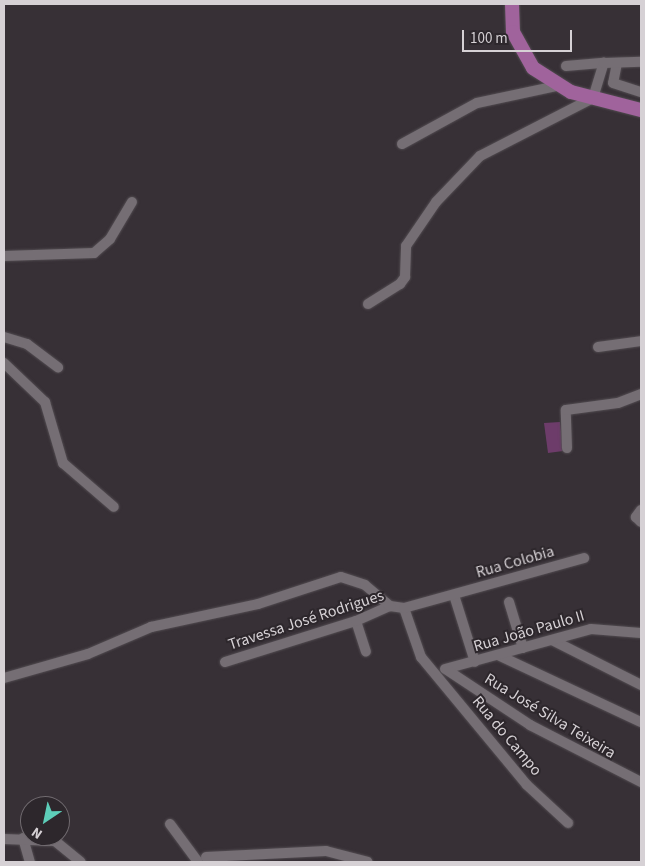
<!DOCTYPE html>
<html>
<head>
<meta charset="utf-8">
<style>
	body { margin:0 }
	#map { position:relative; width:645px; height:866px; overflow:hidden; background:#373036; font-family:"Source Sans 3",sans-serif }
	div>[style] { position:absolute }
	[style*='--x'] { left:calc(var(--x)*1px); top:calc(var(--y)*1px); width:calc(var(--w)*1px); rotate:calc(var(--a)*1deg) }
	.green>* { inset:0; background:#6d3c6a }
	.roads { filter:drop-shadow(0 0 1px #524c51) drop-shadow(0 0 1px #524c51) }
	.minor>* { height:10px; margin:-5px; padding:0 5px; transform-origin:5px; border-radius:5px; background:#756e74 }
	.major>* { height:14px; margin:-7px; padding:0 7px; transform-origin:7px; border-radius:7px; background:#a0639c }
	span { translate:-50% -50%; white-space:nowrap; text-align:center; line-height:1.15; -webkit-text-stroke:4px #2d272c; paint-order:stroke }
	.street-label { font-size:16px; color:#d6d1d5 }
	.frame { position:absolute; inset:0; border:5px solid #d6d1d5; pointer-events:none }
	.north { position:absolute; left:20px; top:796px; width:50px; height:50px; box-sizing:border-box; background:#2d272c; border:1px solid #716b70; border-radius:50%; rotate:214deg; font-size:14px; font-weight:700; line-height:20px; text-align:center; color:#d6d1d5 }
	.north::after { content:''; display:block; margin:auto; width:18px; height:22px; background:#5dceb9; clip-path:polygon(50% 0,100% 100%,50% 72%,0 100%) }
	.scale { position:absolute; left:462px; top:30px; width:110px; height:22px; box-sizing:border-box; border:2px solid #d6d1d5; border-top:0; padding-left:6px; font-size:15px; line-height:18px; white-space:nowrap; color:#d6d1d5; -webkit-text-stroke:4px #2d272c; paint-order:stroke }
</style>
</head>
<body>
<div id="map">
	<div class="green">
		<i style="clip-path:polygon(560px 422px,563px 451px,548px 453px,544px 423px)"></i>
	</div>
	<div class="roads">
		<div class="minor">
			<i style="--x:617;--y:63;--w:20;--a:101"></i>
			<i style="--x:613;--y:83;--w:29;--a:18"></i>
			<i style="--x:566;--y:66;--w:38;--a:-5"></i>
			<i style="--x:402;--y:144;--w:85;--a:-28.7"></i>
			<i style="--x:477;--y:103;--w:82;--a:-12"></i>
			<i style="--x:4;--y:256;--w:90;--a:-1.9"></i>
			<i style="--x:94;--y:253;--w:21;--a:-41"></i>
			<i style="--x:110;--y:239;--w:43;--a:-59.3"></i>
			<i style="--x:368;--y:304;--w:38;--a:-32"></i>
			<i style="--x:400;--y:284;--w:9;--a:-54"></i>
			<i style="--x:405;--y:277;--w:31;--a:-88"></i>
			<i style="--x:406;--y:246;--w:53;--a:-55.7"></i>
			<i style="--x:436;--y:202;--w:64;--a:-46.3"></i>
			<i style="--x:480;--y:156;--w:127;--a:-27.2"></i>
			<i style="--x:593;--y:98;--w:37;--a:-73"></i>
			<i style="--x:604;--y:63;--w:37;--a:-2"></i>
			<i style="--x:4;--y:337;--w:24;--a:17"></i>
			<i style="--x:27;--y:344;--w:39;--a:37"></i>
			<i style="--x:598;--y:347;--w:43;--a:-7.9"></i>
			<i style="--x:4;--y:363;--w:57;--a:43.6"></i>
			<i style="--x:45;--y:402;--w:64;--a:73.6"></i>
			<i style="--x:63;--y:463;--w:67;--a:40.8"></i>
			<i style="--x:567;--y:448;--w:38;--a:-92"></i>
			<i style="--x:566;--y:410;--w:52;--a:-7.7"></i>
			<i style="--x:618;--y:403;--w:25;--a:-21"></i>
			<i style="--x:641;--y:510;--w:9;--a:126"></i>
			<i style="--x:636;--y:517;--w:7;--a:45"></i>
			<i style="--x:454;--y:595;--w:70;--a:72.6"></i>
			<i style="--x:509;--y:602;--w:48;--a:73.1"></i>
			<i style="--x:404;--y:608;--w:52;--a:70.9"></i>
			<i style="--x:421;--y:657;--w:166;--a:50.4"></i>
			<i style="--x:527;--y:785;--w:56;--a:42.8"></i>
			<i style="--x:356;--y:621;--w:32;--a:72"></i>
			<i style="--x:552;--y:640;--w:100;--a:26.8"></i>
			<i style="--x:500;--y:656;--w:156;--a:25.1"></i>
			<i style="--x:225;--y:662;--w:137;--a:-17.4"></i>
			<i style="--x:356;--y:621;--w:37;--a:-24"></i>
			<i style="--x:390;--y:606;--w:14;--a:8"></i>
			<i style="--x:404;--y:608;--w:187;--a:-15.5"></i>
			<i style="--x:445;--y:669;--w:151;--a:-15.3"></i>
			<i style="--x:591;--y:629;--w:50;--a:4.6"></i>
			<i style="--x:447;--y:670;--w:100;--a:33.5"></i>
			<i style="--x:530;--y:725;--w:125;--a:27.2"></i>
			<i style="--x:4;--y:678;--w:87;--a:-15.9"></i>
			<i style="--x:88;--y:654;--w:69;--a:-23.2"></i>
			<i style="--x:151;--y:627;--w:109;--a:-12.1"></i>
			<i style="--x:258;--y:604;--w:87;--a:-18"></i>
			<i style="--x:341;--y:577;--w:25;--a:18"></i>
			<i style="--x:365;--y:585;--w:33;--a:40"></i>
			<i style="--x:170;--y:824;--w:47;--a:53.6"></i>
			<i style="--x:23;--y:838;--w:25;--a:74"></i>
			<i style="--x:4;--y:839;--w:51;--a:2.2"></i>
			<i style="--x:55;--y:841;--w:33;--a:39"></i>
			<i style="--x:206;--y:857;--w:120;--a:-2.9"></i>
			<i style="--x:326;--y:851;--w:43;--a:14.7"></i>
		</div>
		<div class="major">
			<i style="--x:512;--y:4;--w:28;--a:88"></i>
			<i style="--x:513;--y:32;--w:41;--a:60.9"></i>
			<i style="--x:533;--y:68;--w:45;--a:32.3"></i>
			<i style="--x:571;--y:92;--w:72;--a:14.4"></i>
		</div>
	</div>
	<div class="street-label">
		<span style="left:515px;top:562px;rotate:-16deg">Rua Colobia</span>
		<span style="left:306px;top:620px;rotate:-18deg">Travessa José Rodrigues</span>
		<span style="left:529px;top:631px;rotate:-16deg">Rua João Paulo II</span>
		<span style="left:550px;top:716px;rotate:31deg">Rua José Silva Teixeira</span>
		<span style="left:507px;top:736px;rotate:50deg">Rua do Campo</span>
	</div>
	<div class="frame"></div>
	<div class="north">N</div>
	<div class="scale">100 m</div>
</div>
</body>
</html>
